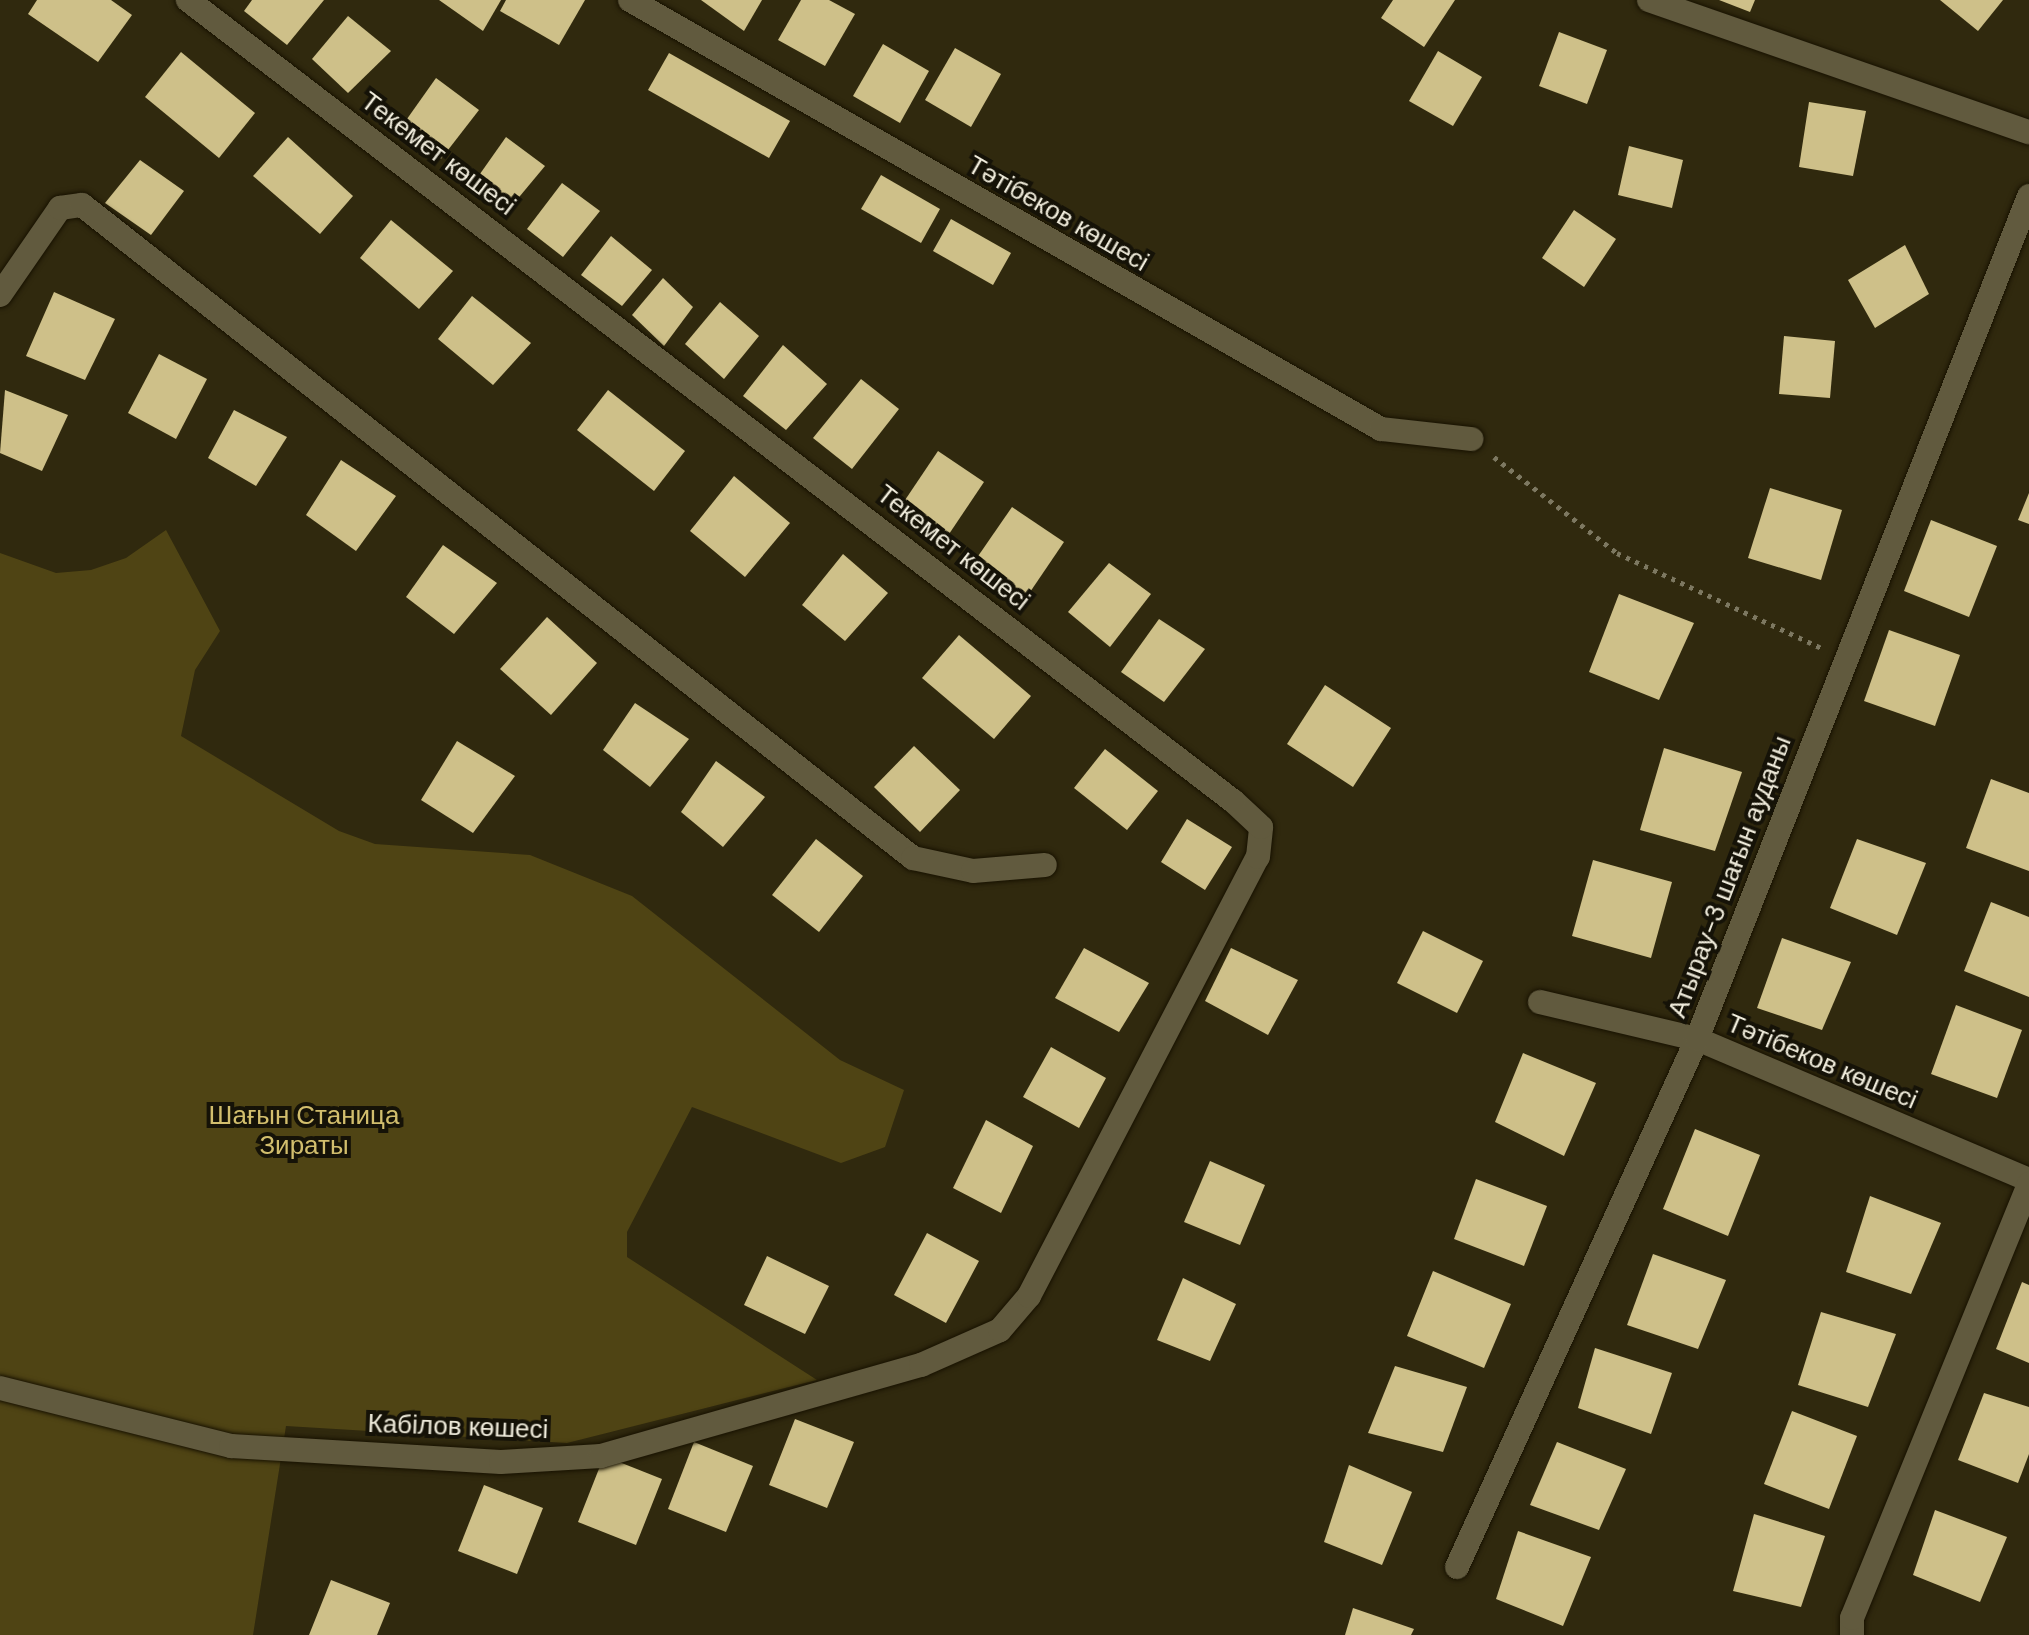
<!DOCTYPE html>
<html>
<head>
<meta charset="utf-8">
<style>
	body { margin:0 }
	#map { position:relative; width:2029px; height:1635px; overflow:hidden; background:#30290e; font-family:"DM Sans",sans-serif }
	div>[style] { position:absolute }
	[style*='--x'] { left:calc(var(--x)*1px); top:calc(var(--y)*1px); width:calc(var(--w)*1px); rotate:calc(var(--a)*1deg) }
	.green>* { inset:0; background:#4f4414 }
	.building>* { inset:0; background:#cec089 }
	.path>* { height:5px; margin-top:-2.5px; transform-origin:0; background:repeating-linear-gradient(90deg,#7d7861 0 4px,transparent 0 10px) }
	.roads { filter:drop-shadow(0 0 2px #181200) drop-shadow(0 0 2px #181200) }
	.minor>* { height:24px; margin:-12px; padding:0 12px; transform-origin:12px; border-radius:12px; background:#615a3e }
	span { translate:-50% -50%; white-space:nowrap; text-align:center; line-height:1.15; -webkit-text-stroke:8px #151207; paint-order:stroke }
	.street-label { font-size:26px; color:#efebdb }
	.park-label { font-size:26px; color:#d2be6d }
</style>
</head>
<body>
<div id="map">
	<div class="green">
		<i style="clip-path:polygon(166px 530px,220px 631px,195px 670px,181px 736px,339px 831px,375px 844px,530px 855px,632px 896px,840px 1060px,904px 1090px,885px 1147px,841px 1163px,692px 1107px,627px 1232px,627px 1257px,817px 1380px,567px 1443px,286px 1426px,253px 1635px,0 1635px,0 553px,56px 573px,91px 570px,126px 558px)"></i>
	</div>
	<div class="building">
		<i style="clip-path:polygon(37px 0,111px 0,132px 15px,98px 62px,28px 14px)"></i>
		<i style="clip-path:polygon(252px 0,324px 0,287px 45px,244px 11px)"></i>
		<i style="clip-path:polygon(439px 0,501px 0,483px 31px)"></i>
		<i style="clip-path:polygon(506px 0,585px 0,559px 45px,500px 11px)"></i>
		<i style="clip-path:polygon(701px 0,762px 0,744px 31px)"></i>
		<i style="clip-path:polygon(801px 0,829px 0,855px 14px,825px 66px,778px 40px)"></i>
		<i style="clip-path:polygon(1393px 0,1455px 0,1424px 47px,1381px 18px)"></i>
		<i style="clip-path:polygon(1719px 0,1755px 0,1750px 12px)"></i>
		<i style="clip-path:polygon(1940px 0,2003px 0,1978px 31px)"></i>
		<i style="clip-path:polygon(348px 16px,391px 51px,348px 93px,312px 59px)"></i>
		<i style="clip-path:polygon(1559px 32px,1607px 50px,1587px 104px,1539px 86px)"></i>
		<i style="clip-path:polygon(883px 44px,929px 71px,900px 123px,853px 96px)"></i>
		<i style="clip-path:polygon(955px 48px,1001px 74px,971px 127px,925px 100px)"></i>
		<i style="clip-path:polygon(1438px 51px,1482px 77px,1453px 126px,1409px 101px)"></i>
		<i style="clip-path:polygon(181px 52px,255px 113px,219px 158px,145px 97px)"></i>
		<i style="clip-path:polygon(669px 53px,790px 121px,769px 158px,648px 90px)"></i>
		<i style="clip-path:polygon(436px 78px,479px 110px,441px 159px,402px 126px)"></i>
		<i style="clip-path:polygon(1809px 102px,1866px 111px,1853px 176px,1799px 167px)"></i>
		<i style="clip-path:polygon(288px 137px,353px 196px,320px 234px,253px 176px)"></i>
		<i style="clip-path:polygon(506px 137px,545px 166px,510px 208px,475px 181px)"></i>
		<i style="clip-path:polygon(1629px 146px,1683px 160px,1672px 208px,1618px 195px)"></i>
		<i style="clip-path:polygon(140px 160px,184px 191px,151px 235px,105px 203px)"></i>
		<i style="clip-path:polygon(881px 175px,940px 209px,921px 243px,861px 209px)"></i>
		<i style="clip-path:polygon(562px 183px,600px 211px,563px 257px,527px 229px)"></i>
		<i style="clip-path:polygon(1574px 210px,1616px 239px,1584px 287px,1542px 258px)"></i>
		<i style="clip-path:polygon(951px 219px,1011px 253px,993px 285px,933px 251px)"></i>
		<i style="clip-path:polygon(391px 220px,453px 271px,419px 309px,360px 258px)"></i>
		<i style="clip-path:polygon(611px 236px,652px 270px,622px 306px,581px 275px)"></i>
		<i style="clip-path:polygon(1905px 245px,1929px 294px,1875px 328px,1848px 280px)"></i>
		<i style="clip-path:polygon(663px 278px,693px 307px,664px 346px,632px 315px)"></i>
		<i style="clip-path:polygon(54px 292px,115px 319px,85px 380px,26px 356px)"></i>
		<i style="clip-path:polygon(472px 296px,531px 343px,493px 385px,438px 339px)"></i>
		<i style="clip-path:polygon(720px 302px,759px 336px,724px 379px,685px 344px)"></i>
		<i style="clip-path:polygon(1784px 336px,1835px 341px,1830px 398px,1779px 394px)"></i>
		<i style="clip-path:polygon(783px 345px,827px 384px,786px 430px,743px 396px)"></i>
		<i style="clip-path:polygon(159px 354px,207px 379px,176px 439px,128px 413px)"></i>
		<i style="clip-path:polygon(861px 379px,899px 409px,852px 469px,813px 438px)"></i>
		<i style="clip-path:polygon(5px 390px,68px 415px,42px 471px,0 453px)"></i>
		<i style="clip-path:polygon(608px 390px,685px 451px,654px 491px,577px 430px)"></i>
		<i style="clip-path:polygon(234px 410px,287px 437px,256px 486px,208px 458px)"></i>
		<i style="clip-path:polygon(938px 451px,984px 482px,945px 540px,899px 509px)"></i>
		<i style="clip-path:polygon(341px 460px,396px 496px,356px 551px,306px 515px)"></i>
		<i style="clip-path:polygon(734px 476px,790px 523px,745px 577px,690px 531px)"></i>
		<i style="clip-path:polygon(1770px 488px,1842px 510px,1821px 580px,1748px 558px)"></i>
		<i style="clip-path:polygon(2029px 493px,2029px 524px,2018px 520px)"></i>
		<i style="clip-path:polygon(1012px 507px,1064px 542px,1026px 598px,974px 562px)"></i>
		<i style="clip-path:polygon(1931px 520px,1997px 546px,1969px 617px,1904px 591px)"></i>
		<i style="clip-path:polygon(443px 545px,497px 583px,454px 634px,406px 597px)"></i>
		<i style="clip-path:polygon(843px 554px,888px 593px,845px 641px,802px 605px)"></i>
		<i style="clip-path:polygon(1109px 563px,1151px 594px,1110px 647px,1068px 612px)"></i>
		<i style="clip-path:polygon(1619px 594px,1694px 623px,1659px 700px,1589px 672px)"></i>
		<i style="clip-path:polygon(547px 617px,597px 663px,551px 715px,500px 669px)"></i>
		<i style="clip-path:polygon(1159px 619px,1205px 649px,1164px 702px,1121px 672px)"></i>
		<i style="clip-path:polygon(1889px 630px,1960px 655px,1935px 726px,1864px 701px)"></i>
		<i style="clip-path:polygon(959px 635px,1031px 696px,994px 739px,922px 678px)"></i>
		<i style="clip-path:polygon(1325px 685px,1391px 728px,1353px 787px,1287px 744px)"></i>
		<i style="clip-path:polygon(635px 703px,689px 739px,650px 787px,603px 750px)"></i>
		<i style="clip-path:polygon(457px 741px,515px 776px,473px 833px,421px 800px)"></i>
		<i style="clip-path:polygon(914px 746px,960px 790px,920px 832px,874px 787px)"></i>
		<i style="clip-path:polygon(1664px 748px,1742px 772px,1715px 851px,1640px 830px)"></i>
		<i style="clip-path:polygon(1105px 749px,1158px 791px,1127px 830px,1074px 788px)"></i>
		<i style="clip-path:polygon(716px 761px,765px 797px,723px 847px,681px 812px)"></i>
		<i style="clip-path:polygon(1991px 779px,2029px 793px,2029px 871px,1966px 848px)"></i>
		<i style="clip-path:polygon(1187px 819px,1232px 847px,1205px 890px,1161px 862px)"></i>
		<i style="clip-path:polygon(816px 839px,863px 876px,819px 932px,772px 895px)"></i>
		<i style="clip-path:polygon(1857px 839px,1926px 863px,1897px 935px,1830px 908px)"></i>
		<i style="clip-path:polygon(1593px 860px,1672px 882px,1651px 958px,1572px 936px)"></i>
		<i style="clip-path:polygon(1991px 902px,2029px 917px,2029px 997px,1964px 971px)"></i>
		<i style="clip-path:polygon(1423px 931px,1483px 961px,1457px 1013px,1397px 983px)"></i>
		<i style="clip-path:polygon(1782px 938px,1851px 962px,1822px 1030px,1757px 1008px)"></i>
		<i style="clip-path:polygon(1084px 948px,1149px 983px,1119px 1032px,1055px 998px)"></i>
		<i style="clip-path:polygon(1231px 948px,1298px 980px,1268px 1035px,1205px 1001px)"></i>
		<i style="clip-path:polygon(1956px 1005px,2022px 1030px,1997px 1098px,1931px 1074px)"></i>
		<i style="clip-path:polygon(1051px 1047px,1106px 1078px,1079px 1128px,1023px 1097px)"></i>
		<i style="clip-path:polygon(1523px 1053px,1596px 1083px,1564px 1156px,1495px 1122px)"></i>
		<i style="clip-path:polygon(986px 1120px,1033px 1146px,1001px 1213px,953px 1188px)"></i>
		<i style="clip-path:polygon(1695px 1129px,1760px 1155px,1728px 1236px,1663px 1209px)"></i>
		<i style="clip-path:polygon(1210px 1161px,1265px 1185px,1240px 1245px,1184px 1222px)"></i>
		<i style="clip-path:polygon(1476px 1179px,1547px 1206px,1524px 1266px,1454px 1239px)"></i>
		<i style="clip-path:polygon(1870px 1196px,1941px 1223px,1911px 1294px,1846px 1272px)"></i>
		<i style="clip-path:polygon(927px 1233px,979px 1261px,946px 1323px,894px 1295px)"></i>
		<i style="clip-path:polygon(1653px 1254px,1726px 1280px,1698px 1349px,1627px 1325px)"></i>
		<i style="clip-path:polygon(767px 1256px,829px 1286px,805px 1334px,744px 1305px)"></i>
		<i style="clip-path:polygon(1433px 1271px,1511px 1304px,1484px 1368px,1407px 1336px)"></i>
		<i style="clip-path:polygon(1183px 1278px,1236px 1304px,1210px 1361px,1157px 1340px)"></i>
		<i style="clip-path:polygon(2022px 1282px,2029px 1285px,2029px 1363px,1996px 1349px)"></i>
		<i style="clip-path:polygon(1821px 1312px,1896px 1334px,1868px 1407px,1798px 1385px)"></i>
		<i style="clip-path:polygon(1595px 1348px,1672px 1373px,1651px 1434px,1578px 1408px)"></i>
		<i style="clip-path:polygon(1395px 1366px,1467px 1387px,1443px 1452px,1368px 1433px)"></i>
		<i style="clip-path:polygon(1984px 1393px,2029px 1407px,2029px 1454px,2018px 1483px,1958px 1460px)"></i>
		<i style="clip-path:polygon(1792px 1411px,1857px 1436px,1829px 1509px,1764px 1484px)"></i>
		<i style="clip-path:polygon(795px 1419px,854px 1442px,827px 1508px,769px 1485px)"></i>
		<i style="clip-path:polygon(694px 1442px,753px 1466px,726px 1532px,668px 1509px)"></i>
		<i style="clip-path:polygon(1557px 1442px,1626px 1469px,1599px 1530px,1530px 1505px)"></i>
		<i style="clip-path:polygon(604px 1456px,662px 1479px,636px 1545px,578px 1522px)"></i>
		<i style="clip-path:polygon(1349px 1465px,1412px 1492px,1382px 1565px,1324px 1542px)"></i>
		<i style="clip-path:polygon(484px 1485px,543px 1508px,517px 1574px,458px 1551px)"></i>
		<i style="clip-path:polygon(1935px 1510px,2007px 1537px,1980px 1602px,1913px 1575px)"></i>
		<i style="clip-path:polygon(1754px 1514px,1825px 1536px,1801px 1607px,1733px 1591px)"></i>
		<i style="clip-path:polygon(1518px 1531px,1591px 1557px,1563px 1626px,1496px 1599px)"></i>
		<i style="clip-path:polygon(331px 1580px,390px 1603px,377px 1635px,309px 1635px)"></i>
		<i style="clip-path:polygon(1353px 1608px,1414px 1629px,1411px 1635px,1345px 1635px)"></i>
	</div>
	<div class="path">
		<i style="--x:1494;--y:457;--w:156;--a:38"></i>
		<i style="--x:1617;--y:553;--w:226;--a:24.9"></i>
	</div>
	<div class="roads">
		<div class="minor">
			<i style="--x:630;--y:0;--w:865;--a:29.74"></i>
			<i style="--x:1381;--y:429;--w:91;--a:6.3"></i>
			<i style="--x:1649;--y:0;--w:402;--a:19.2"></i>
			<i style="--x:0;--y:295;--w:106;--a:-55.4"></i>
			<i style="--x:60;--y:208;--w:22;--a:-8"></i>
			<i style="--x:82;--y:205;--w:1057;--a:38.16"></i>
			<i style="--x:913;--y:858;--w:61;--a:12.2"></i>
			<i style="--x:973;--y:871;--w:72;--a:-4.8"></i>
			<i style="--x:1540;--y:1002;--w:161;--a:13.3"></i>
			<i style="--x:1697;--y:1039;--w:361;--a:23"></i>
			<i style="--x:0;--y:1388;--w:238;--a:14.1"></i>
			<i style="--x:231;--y:1446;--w:270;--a:3.4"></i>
			<i style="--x:501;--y:1462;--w:100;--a:-3.4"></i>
			<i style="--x:601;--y:1456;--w:333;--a:-15.9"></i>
			<i style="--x:921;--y:1365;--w:86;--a:-23.9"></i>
			<i style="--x:1000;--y:1330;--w:45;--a:-49.5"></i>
			<i style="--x:1029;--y:1296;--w:495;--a:-62.5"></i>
			<i style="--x:1258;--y:857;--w:30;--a:-84"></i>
			<i style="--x:1261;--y:827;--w:38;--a:-137"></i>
			<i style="--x:1233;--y:801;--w:1317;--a:-142.53"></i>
			<i style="--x:1457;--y:1567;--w:580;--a:-65.56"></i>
			<i style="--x:1697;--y:1039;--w:906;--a:-68.5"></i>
			<i style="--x:1852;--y:1635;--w:17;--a:-90"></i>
			<i style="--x:1852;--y:1618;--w:469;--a:-67.8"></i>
		</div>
	</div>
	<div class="street-label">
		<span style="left:438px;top:154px;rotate:37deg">Текемет көшесі</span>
		<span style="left:1058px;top:214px;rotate:30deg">Тәтібеков көшесі</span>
		<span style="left:953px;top:548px;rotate:38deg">Текемет көшесі</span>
		<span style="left:1730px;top:877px;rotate:-69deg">Атырау-3 шағын ауданы</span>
		<span style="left:1822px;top:1062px;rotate:23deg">Тәтібеков көшесі</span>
		<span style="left:458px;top:1427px;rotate:2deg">Кабілов көшесі</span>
	</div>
	<div class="park-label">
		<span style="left:304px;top:1131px">Шағын Станица<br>Зираты</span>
	</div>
</div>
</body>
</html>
